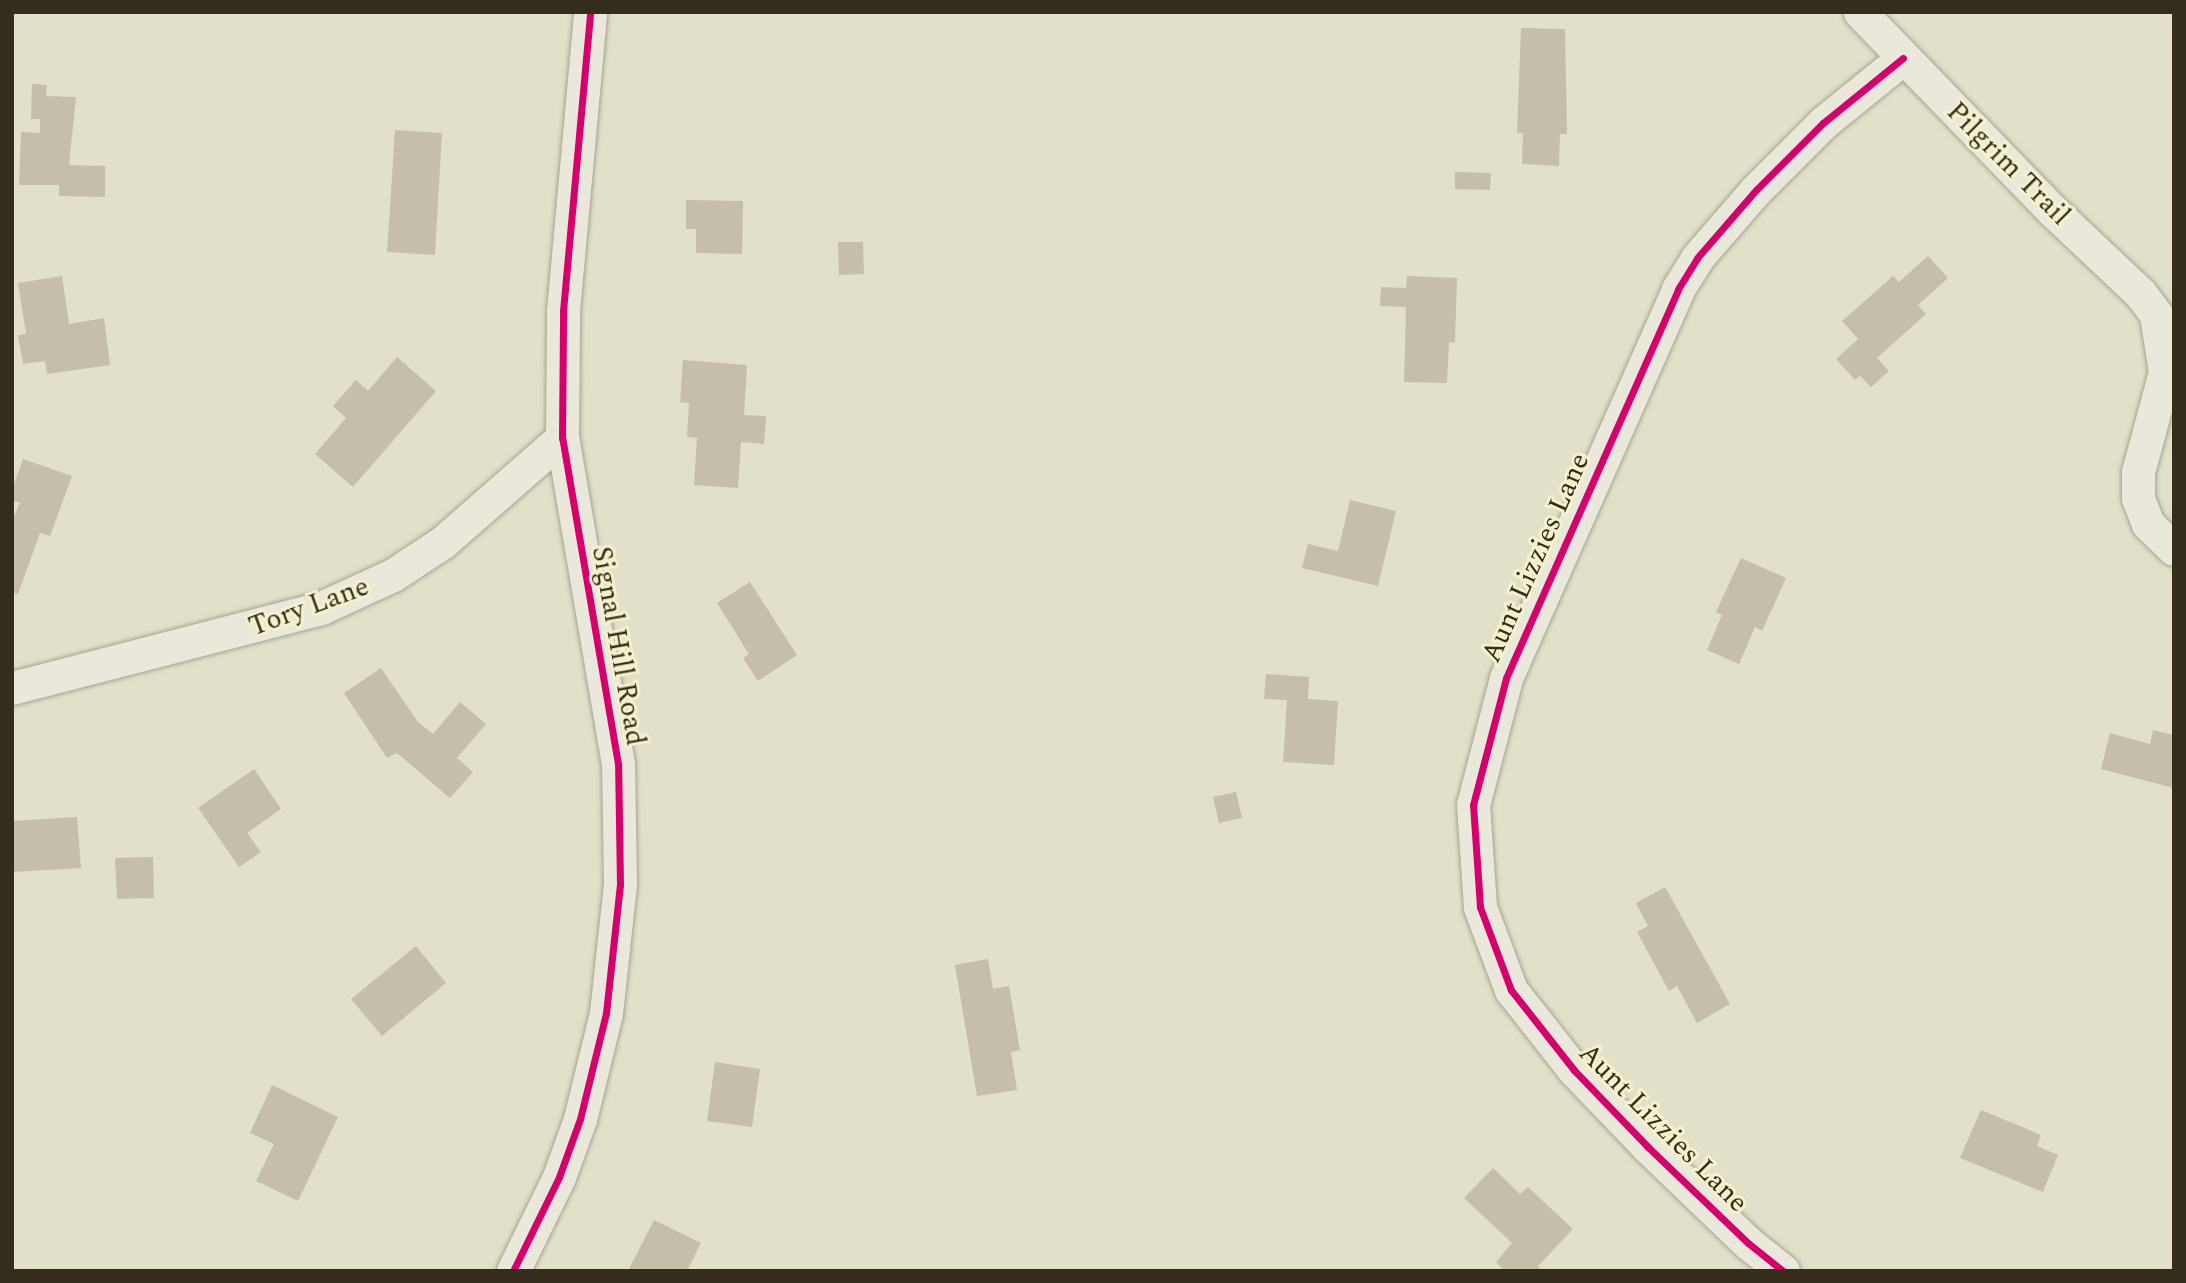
<!DOCTYPE html>
<html>
<head>
<meta charset="utf-8">
<style>
	body { margin:0 }
	#map { position:relative; width:2186px; height:1283px; overflow:hidden; background:#e2e0c8; font-family:Spectral,serif }
	div>[style] { position:absolute }
	[style*='--x'] { left:calc(var(--x)*1px); top:calc(var(--y)*1px); width:calc(var(--w)*1px); rotate:calc(var(--a)*1deg) }
	.building>* { inset:0; background:#c5bea9 }
	.roads { filter:drop-shadow(0 0 2px #a6a492) drop-shadow(0 0 2px #a6a492) }
	.street>* { height:33px; margin:-16.5px; padding:0 16.5px; transform-origin:16.5px; border-radius:16.5px; background:#eae8db }
	.cycleway>* { height:7px; margin:-3.5px; padding:0 3.5px; transform-origin:3.5px; border-radius:3.5px; background:#d6006c }
	span { translate:-50% -50%; white-space:nowrap; text-align:center; line-height:1.15; -webkit-text-stroke:6px #f4f1cd; paint-order:stroke }
	.street-label { font-size:28px; color:#342d1c }
	.frame { position:absolute; inset:0; border:14px solid #342d1c; pointer-events:none }
</style>
</head>
<body>
<div id="map">
	<div class="building">
		<i style="clip-path:polygon(1521px 28px,1565px 29px,1567px 134px,1560px 134px,1559px 166px,1522px 164px,1523px 133px,1517px 133px)"></i>
		<i style="clip-path:polygon(32px 84px,47px 85px,46px 96px,76px 97px,69px 165px,105px 166px,105px 197px,59px 196px,59px 185px,19px 185px,21px 132px,40px 133px,40px 119px,31px 119px)"></i>
		<i style="clip-path:polygon(395px 130px,442px 133px,435px 255px,387px 252px)"></i>
		<i style="clip-path:polygon(1455px 172px,1491px 173px,1490px 190px,1455px 189px)"></i>
		<i style="clip-path:polygon(686px 200px,743px 201px,742px 254px,696px 253px,696px 229px,686px 229px)"></i>
		<i style="clip-path:polygon(838px 242px,863px 242px,864px 274px,839px 275px)"></i>
		<i style="clip-path:polygon(1928px 256px,1948px 278px,1918px 305px,1926px 314px,1877px 358px,1889px 371px,1871px 387px,1860px 376px,1855px 380px,1836px 359px,1858px 339px,1842px 321px,1893px 276px,1899px 282px)"></i>
		<i style="clip-path:polygon(62px 276px,69px 324px,104px 318px,110px 365px,47px 374px,45px 361px,23px 364px,18px 335px,26px 334px,18px 283px)"></i>
		<i style="clip-path:polygon(1407px 276px,1457px 278px,1455px 343px,1449px 342px,1447px 383px,1404px 382px,1406px 307px,1380px 306px,1381px 287px,1406px 288px)"></i>
		<i style="clip-path:polygon(397px 357px,436px 391px,353px 487px,315px 454px,346px 418px,333px 406px,356px 380px,368px 391px)"></i>
		<i style="clip-path:polygon(683px 360px,747px 365px,744px 415px,766px 416px,764px 444px,741px 442px,738px 488px,694px 485px,697px 438px,687px 437px,689px 403px,680px 402px)"></i>
		<i style="clip-path:polygon(23px 459px,72px 476px,50px 536px,40px 533px,18px 594px,12px 592px,12px 521px,20px 503px,12px 500px,12px 490px)"></i>
		<i style="clip-path:polygon(1350px 500px,1396px 511px,1378px 586px,1302px 568px,1308px 544px,1338px 551px)"></i>
		<i style="clip-path:polygon(1741px 558px,1786px 578px,1762px 631px,1755px 627px,1739px 664px,1707px 650px,1722px 615px,1716px 612px)"></i>
		<i style="clip-path:polygon(750px 582px,797px 655px,758px 681px,743px 658px,749px 654px,717px 603px)"></i>
		<i style="clip-path:polygon(381px 668px,418px 722px,433px 734px,460px 702px,486px 724px,457px 758px,473px 772px,450px 798px,397px 753px,387px 758px,344px 693px)"></i>
		<i style="clip-path:polygon(1266px 674px,1309px 677px,1308px 699px,1338px 701px,1334px 765px,1283px 762px,1287px 700px,1264px 699px)"></i>
		<i style="clip-path:polygon(2153px 730px,2174px 735px,2174px 788px,2101px 769px,2110px 733px,2150px 744px)"></i>
		<i style="clip-path:polygon(254px 769px,281px 809px,247px 833px,261px 852px,239px 867px,198px 808px)"></i>
		<i style="clip-path:polygon(1236px 792px,1242px 818px,1219px 823px,1213px 797px)"></i>
		<i style="clip-path:polygon(77px 817px,81px 868px,12px 872px,12px 821px)"></i>
		<i style="clip-path:polygon(153px 857px,154px 898px,117px 899px,115px 858px)"></i>
		<i style="clip-path:polygon(1665px 887px,1730px 1004px,1697px 1023px,1677px 986px,1669px 991px,1637px 932px,1648px 926px,1636px 903px)"></i>
		<i style="clip-path:polygon(416px 946px,446px 983px,382px 1036px,351px 999px)"></i>
		<i style="clip-path:polygon(988px 959px,993px 989px,1009px 986px,1020px 1050px,1011px 1052px,1017px 1090px,977px 1096px,955px 965px)"></i>
		<i style="clip-path:polygon(715px 1062px,760px 1069px,752px 1127px,707px 1121px)"></i>
		<i style="clip-path:polygon(272px 1085px,338px 1117px,298px 1201px,256px 1181px,274px 1144px,250px 1133px)"></i>
		<i style="clip-path:polygon(1981px 1110px,2041px 1135px,2037px 1146px,2058px 1155px,2043px 1192px,1960px 1158px)"></i>
		<i style="clip-path:polygon(1493px 1168px,1520px 1194px,1528px 1187px,1573px 1229px,1538px 1266px,1541px 1271px,1505px 1271px,1496px 1262px,1512px 1243px,1464px 1198px)"></i>
		<i style="clip-path:polygon(654px 1220px,701px 1243px,687px 1271px,628px 1271px)"></i>
	</div>
	<div class="roads">
		<div class="street">
			<i style="--x:1860;--y:12;--w:279;--a:45.9"></i>
			<i style="--x:2054;--y:212;--w:118;--a:43.3"></i>
			<i style="--x:2140;--y:293;--w:56;--a:52.9"></i>
			<i style="--x:2156;--y:315;--w:58;--a:81"></i>
			<i style="--x:2165;--y:372;--w:104;--a:105.1"></i>
			<i style="--x:2138;--y:472;--w:26;--a:90"></i>
			<i style="--x:2138;--y:498;--w:28;--a:69"></i>
			<i style="--x:2148;--y:524;--w:36;--a:44"></i>
			<i style="--x:12;--y:688;--w:319;--a:-14.5"></i>
			<i style="--x:321;--y:608;--w:79;--a:-24.6"></i>
			<i style="--x:393;--y:575;--w:60;--a:-33.4"></i>
			<i style="--x:443;--y:542;--w:158;--a:-41.2"></i>
			<i style="--x:513;--y:1271;--w:105;--a:-63.9"></i>
			<i style="--x:559;--y:1177;--w:62;--a:-70.1"></i>
			<i style="--x:580;--y:1119;--w:109;--a:-76.2"></i>
			<i style="--x:606;--y:1013;--w:129;--a:-83.8"></i>
			<i style="--x:620;--y:885;--w:121;--a:-90.9"></i>
			<i style="--x:618;--y:764;--w:331;--a:-99.7"></i>
			<i style="--x:562;--y:438;--w:127;--a:-89.5"></i>
			<i style="--x:563;--y:311;--w:300;--a:-84.8"></i>
			<i style="--x:1783;--y:1271;--w:45;--a:-141.3"></i>
			<i style="--x:1748;--y:1243;--w:139;--a:-136.2"></i>
			<i style="--x:1648;--y:1147;--w:107;--a:-133.9"></i>
			<i style="--x:1574;--y:1070;--w:102;--a:-128.2"></i>
			<i style="--x:1511;--y:990;--w:89;--a:-110.5"></i>
			<i style="--x:1480;--y:907;--w:102;--a:-93.9"></i>
			<i style="--x:1473;--y:805;--w:131;--a:-75.4"></i>
			<i style="--x:1506;--y:678;--w:425;--a:-66.1"></i>
			<i style="--x:1678;--y:289;--w:36;--a:-58"></i>
			<i style="--x:1697;--y:258;--w:90;--a:-49.1"></i>
			<i style="--x:1756;--y:190;--w:95;--a:-45"></i>
			<i style="--x:1823;--y:123;--w:103;--a:-39.1"></i>
		</div>
	</div>
	<div class="cycleway">
		<i style="--x:513;--y:1271;--w:105;--a:-63.9"></i>
		<i style="--x:559;--y:1177;--w:62;--a:-70.1"></i>
		<i style="--x:580;--y:1119;--w:109;--a:-76.2"></i>
		<i style="--x:606;--y:1013;--w:129;--a:-83.8"></i>
		<i style="--x:620;--y:885;--w:121;--a:-90.9"></i>
		<i style="--x:618;--y:764;--w:331;--a:-99.7"></i>
		<i style="--x:562;--y:438;--w:127;--a:-89.5"></i>
		<i style="--x:563;--y:311;--w:300;--a:-84.8"></i>
		<i style="--x:1783;--y:1271;--w:45;--a:-141.3"></i>
		<i style="--x:1748;--y:1243;--w:139;--a:-136.2"></i>
		<i style="--x:1648;--y:1147;--w:107;--a:-133.9"></i>
		<i style="--x:1574;--y:1070;--w:102;--a:-128.2"></i>
		<i style="--x:1511;--y:990;--w:89;--a:-110.5"></i>
		<i style="--x:1480;--y:907;--w:102;--a:-93.9"></i>
		<i style="--x:1473;--y:805;--w:131;--a:-75.4"></i>
		<i style="--x:1506;--y:678;--w:425;--a:-66.1"></i>
		<i style="--x:1678;--y:289;--w:36;--a:-58"></i>
		<i style="--x:1697;--y:258;--w:90;--a:-49.1"></i>
		<i style="--x:1756;--y:190;--w:95;--a:-45"></i>
		<i style="--x:1823;--y:123;--w:103;--a:-39.1"></i>
	</div>
	<div class="street-label">
		<span style="left:2008px;top:164px;rotate:45deg">Pilgrim Trail</span>
		<span style="left:1536px;top:558px;rotate:-66deg">Aunt Lizzies Lane</span>
		<span style="left:309px;top:607px;rotate:-20deg">Tory Lane</span>
		<span style="left:618px;top:646px;rotate:80deg">Signal Hill Road</span>
		<span style="left:1663px;top:1128px;rotate:45deg">Aunt Lizzies Lane</span>
	</div>
	<div class="frame"></div>
</div>
</body>
</html>
